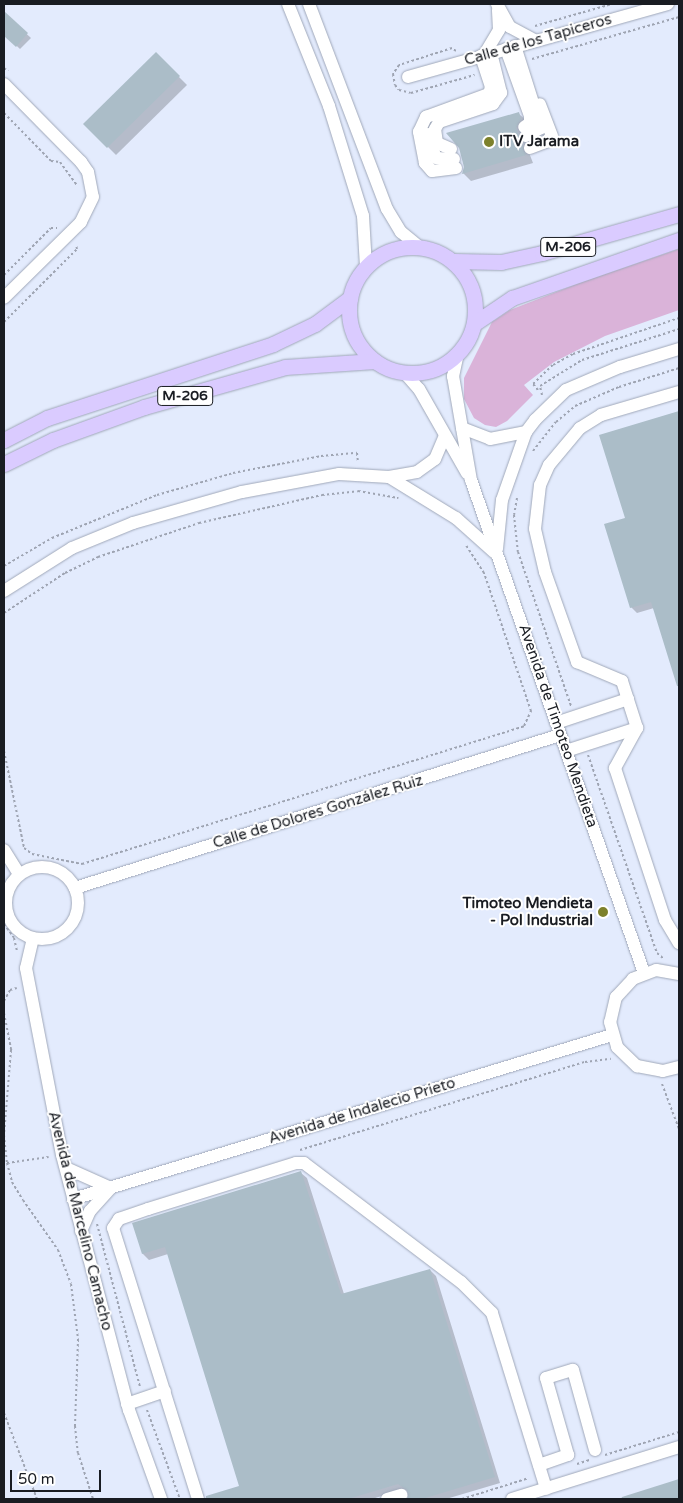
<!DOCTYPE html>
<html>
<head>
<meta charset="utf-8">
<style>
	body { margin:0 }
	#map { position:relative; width:683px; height:1503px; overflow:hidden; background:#e3ebfd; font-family:"Varela Round",sans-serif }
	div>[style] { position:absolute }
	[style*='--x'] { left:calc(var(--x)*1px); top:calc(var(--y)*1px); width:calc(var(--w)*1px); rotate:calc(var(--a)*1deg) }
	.green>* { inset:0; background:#dab3d9 }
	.shadow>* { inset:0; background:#0003 }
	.building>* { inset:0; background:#abbdc8 }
	.path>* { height:2px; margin-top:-1px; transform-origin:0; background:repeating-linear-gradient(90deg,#9ea4b2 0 2.5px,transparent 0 5px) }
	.roads { filter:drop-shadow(0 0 1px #a0a8b9) drop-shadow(0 0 1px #a0a8b9) }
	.minor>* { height:12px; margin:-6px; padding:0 6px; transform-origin:6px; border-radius:6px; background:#fff }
	.minor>.ring { margin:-6px; padding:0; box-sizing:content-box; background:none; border:12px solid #fff; border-radius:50% }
	.major>* { height:15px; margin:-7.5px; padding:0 7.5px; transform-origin:7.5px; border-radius:7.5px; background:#dacbff }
	.major>.ring { margin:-7.5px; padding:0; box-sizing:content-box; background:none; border:15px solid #dacbff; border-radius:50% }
	.dots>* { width:14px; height:14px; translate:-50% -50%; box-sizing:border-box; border:2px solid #fff; border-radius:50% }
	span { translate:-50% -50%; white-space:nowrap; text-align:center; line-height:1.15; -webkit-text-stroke:4px #fff; paint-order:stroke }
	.shield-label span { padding:1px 4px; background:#fff; border:1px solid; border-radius:4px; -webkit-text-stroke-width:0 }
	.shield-label { font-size:14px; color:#191c22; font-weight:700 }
	.street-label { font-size:15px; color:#191c22 }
	.poi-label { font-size:15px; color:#191c22; font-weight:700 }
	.left { translate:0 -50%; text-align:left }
	.right { translate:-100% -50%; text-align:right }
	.frame { position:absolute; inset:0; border:5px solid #191c22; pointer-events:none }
	.scale { position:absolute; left:10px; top:1470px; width:91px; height:22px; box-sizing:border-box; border:2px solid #191c22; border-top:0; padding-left:6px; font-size:15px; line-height:18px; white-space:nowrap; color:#191c22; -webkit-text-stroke:4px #fff; paint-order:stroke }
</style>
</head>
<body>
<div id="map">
	<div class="green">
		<i style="clip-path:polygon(679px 249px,679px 310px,605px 336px,554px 362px,524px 385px,533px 395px,507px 421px,496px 427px,485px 425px,474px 418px,464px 399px,464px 378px,492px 322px,510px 310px,582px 282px)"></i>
	</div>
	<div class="shadow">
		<i style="clip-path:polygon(5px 14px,31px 38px,20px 49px,4px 34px)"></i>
		<i style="clip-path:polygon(156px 54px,187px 85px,116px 155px,85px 124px)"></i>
		<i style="clip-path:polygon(519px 114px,527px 121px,523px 137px,533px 163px,471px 181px,463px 173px)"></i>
		<i style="clip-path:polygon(679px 412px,679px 690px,654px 608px,637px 613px,631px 607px,627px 519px,601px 436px)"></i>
		<i style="clip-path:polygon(301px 1173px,307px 1178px,344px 1294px,430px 1270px,436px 1276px,500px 1483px,446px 1499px,407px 1499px,410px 1493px,404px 1489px,372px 1499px,218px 1499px,216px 1494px,241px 1487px,168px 1254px,149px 1260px,143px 1254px,134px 1224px)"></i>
		<i style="clip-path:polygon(679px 1481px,679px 1499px,617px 1499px)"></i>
	</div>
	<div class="building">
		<i style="clip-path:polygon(4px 11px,28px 33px,16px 47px,4px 36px)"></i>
		<i style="clip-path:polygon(156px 52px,180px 76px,107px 148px,83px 124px)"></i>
		<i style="clip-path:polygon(519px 112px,521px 119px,516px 128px,526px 155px,462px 174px,464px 167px,459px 148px,446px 133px)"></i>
		<i style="clip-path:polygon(679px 411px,679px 686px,677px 686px,651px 602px,630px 608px,604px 524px,625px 518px,599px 435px)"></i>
		<i style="clip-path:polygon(301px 1171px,341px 1294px,430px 1269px,495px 1477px,422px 1499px,408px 1499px,407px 1490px,398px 1484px,348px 1499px,206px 1499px,206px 1496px,239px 1486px,165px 1247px,142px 1254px,132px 1223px)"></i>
		<i style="clip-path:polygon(679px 1479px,679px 1499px,622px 1499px,622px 1497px)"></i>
	</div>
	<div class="path">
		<i style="--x:535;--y:26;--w:80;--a:-15.9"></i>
		<i style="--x:456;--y:51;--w:5;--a:-143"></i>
		<i style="--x:452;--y:48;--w:56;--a:162.2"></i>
		<i style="--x:399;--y:65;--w:11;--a:124"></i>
		<i style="--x:393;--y:74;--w:11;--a:80"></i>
		<i style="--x:395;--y:85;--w:6;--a:51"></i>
		<i style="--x:399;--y:90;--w:12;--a:14"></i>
		<i style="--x:411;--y:93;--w:66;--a:-15.9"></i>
		<i style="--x:532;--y:59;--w:153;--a:-15.9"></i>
		<i style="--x:4;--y:68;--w:5;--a:37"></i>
		<i style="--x:4;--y:113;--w:67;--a:45.6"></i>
		<i style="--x:51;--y:161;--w:9;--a:6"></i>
		<i style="--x:60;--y:162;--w:29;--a:54"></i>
		<i style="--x:4;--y:275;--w:66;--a:-45"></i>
		<i style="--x:51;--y:228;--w:6;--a:0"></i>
		<i style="--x:4;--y:322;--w:103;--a:-45"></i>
		<i style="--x:77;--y:249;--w:4;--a:-104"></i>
		<i style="--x:538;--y:390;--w:8;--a:-130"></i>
		<i style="--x:533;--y:384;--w:28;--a:-44"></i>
		<i style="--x:553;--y:365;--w:23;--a:-29"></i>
		<i style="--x:573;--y:354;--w:112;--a:-18.8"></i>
		<i style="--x:542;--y:395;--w:9;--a:-103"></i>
		<i style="--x:540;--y:386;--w:49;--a:-31.8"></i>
		<i style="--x:582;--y:360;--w:102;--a:-17.7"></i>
		<i style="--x:533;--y:451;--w:37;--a:-52"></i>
		<i style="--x:556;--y:422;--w:25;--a:-40"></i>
		<i style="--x:575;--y:406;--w:48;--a:-23.4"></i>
		<i style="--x:619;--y:387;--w:63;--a:-17.6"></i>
		<i style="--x:517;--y:498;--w:17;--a:100"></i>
		<i style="--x:514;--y:515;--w:37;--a:84"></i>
		<i style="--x:518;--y:552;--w:163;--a:71"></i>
		<i style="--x:4;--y:566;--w:56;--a:-30.3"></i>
		<i style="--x:52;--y:538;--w:113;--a:-22.3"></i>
		<i style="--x:157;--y:495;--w:79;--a:-16.1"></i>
		<i style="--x:233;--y:473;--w:90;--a:-10.9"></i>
		<i style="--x:321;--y:456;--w:36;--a:-5"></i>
		<i style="--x:357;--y:453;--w:10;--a:84"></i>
		<i style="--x:4;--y:613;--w:73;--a:-33.3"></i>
		<i style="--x:65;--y:573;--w:37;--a:-26"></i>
		<i style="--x:98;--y:557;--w:107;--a:-18.6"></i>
		<i style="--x:199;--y:523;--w:126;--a:-12.8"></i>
		<i style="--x:322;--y:495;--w:36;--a:-6"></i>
		<i style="--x:358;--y:491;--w:41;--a:9.9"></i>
		<i style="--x:4;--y:751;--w:99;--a:78.3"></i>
		<i style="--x:24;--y:848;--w:10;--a:37"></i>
		<i style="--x:32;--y:854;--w:51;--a:11.3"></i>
		<i style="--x:82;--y:864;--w:463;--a:-17.3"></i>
		<i style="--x:524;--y:726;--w:17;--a:-65"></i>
		<i style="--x:531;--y:711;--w:146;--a:-108.8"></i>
		<i style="--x:484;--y:573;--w:33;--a:-123"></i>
		<i style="--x:588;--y:755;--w:210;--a:70.8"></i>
		<i style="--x:657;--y:953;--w:8;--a:40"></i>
		<i style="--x:4;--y:924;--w:17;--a:54"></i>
		<i style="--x:14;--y:938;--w:13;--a:77"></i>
		<i style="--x:4;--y:1001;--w:13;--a:-61"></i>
		<i style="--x:10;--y:990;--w:7;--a:-16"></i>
		<i style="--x:4;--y:1013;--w:38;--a:79"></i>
		<i style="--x:11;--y:1050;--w:85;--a:94.7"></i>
		<i style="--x:4;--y:1135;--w:28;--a:84"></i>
		<i style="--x:7;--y:1163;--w:20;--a:75"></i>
		<i style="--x:12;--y:1182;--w:21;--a:59"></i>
		<i style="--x:23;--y:1200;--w:61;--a:55"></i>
		<i style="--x:58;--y:1250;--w:36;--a:69"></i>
		<i style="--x:71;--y:1284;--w:55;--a:82.7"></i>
		<i style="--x:78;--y:1339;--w:87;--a:92"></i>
		<i style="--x:75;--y:1426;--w:27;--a:84"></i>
		<i style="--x:78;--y:1453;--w:48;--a:71.9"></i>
		<i style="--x:662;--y:1084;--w:48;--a:69.3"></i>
		<i style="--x:300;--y:1150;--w:298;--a:-17.2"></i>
		<i style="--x:585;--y:1062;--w:26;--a:-7"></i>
		<i style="--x:7;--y:1163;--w:42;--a:-8.1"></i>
		<i style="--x:97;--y:1224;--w:169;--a:75.2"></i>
		<i style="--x:147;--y:1410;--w:95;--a:69.7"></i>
		<i style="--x:4;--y:1413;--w:92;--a:69"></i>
		<i style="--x:605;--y:1455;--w:77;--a:-17.3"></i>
		<i style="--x:577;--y:1464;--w:13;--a:-18"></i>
		<i style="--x:462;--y:1499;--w:70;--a:-17.4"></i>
	</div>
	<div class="roads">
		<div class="minor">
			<i style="--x:288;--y:4;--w:110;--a:68.1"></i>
			<i style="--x:329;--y:106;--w:115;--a:72.8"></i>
			<i style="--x:363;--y:216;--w:51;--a:86.6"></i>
			<i style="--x:309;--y:4;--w:219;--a:69.2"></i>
			<i style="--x:387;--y:209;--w:27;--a:59"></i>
			<i style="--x:401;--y:232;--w:22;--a:39"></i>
			<i style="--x:497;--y:4;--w:26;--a:61"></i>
			<i style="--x:510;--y:27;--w:27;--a:28"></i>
			<i style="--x:515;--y:46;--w:86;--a:72.4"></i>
			<i style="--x:541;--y:128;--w:17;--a:152"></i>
			<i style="--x:506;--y:49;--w:71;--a:70.3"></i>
			<i style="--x:530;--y:116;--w:7;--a:90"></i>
			<i style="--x:530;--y:123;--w:7;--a:146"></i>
			<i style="--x:484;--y:55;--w:29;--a:-59"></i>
			<i style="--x:499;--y:30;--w:20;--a:-93"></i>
			<i style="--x:408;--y:77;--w:270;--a:-15.7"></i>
			<i style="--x:4;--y:84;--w:110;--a:45.4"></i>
			<i style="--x:81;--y:162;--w:12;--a:55"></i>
			<i style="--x:88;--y:172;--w:25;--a:79"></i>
			<i style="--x:93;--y:197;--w:28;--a:116"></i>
			<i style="--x:81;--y:222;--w:108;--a:135.4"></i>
			<i style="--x:428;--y:134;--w:25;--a:72"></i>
			<i style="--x:436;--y:158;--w:18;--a:3"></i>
			<i style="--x:530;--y:148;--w:17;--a:-21"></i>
			<i style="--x:546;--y:142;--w:8;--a:-45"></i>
			<i style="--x:552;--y:136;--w:34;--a:-111"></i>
			<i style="--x:451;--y:149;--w:15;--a:-157"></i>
			<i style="--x:437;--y:143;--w:14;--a:-98"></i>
			<i style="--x:435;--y:129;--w:8;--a:-60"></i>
			<i style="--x:439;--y:122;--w:57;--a:-18.4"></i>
			<i style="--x:493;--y:104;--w:14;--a:-54"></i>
			<i style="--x:501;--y:93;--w:41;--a:-104"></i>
			<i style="--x:456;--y:168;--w:24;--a:173"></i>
			<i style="--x:432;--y:171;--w:11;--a:-131"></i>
			<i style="--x:425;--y:163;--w:32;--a:-101"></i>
			<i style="--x:419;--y:132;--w:17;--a:-65"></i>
			<i style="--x:426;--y:117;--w:67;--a:-20.1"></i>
			<i style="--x:489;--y:94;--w:7;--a:-74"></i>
			<i style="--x:491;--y:87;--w:33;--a:-108"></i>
			<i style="--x:458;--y:353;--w:24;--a:102"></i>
			<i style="--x:453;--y:376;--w:106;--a:80.2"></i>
			<i style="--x:471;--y:480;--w:522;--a:70.66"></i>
			<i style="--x:404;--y:372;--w:23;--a:49"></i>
			<i style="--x:419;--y:389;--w:97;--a:60.3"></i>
			<i style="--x:679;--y:392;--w:81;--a:163.6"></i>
			<i style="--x:601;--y:415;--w:25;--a:148"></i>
			<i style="--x:580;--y:428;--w:48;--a:130"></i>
			<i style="--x:549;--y:465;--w:22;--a:114"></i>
			<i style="--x:540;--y:485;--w:44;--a:96.5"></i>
			<i style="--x:535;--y:529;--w:44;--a:76.9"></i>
			<i style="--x:545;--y:572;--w:96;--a:70.4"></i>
			<i style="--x:577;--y:662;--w:49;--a:22.9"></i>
			<i style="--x:622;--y:681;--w:49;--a:72.3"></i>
			<i style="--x:637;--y:728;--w:46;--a:118.8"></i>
			<i style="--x:615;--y:768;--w:160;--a:71.8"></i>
			<i style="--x:665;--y:920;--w:27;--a:59"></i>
			<i style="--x:462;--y:428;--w:30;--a:21"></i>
			<i style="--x:490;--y:439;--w:37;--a:-11"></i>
			<i style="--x:389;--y:477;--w:28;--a:-10"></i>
			<i style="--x:417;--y:472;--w:22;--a:-36"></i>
			<i style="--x:435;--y:459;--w:25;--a:-67"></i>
			<i style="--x:497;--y:549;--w:49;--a:-84.2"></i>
			<i style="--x:502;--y:500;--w:72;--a:-70.6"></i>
			<i style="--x:526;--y:432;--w:15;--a:-53"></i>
			<i style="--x:535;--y:420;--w:43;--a:-44.1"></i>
			<i style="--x:566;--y:390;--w:59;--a:-23.1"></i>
			<i style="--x:620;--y:367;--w:62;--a:-17"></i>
			<i style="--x:4;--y:591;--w:80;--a:-32.3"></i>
			<i style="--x:72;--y:548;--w:66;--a:-22.3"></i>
			<i style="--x:133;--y:523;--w:113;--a:-15.9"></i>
			<i style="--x:242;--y:492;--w:99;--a:-10.5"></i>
			<i style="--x:339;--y:474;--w:50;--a:3.4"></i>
			<i style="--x:389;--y:477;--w:79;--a:31.5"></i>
			<i style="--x:456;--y:518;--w:51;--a:41.8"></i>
			<i style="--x:556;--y:723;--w:76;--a:-18.4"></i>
			<i style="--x:566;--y:751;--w:75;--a:-17.9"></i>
			<i style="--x:4;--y:850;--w:28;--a:58"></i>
			<i class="ring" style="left:6px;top:867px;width:60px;height:60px"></i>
			<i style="--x:75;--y:888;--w:509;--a:-17.51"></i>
			<i style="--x:33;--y:938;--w:31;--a:103"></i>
			<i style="--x:26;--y:968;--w:190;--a:79.1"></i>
			<i style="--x:62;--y:1155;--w:264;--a:75.3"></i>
			<i style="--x:129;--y:1410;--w:95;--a:70.2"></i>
			<i style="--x:679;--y:974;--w:23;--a:-170"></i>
			<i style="--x:656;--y:970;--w:25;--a:159"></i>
			<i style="--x:633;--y:979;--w:25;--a:133"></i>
			<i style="--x:616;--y:997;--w:26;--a:103"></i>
			<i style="--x:610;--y:1022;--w:26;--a:74"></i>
			<i style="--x:617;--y:1047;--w:28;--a:44"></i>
			<i style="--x:637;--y:1066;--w:26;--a:11"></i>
			<i style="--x:663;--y:1071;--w:16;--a:-14"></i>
			<i style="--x:66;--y:1168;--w:49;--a:24"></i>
			<i style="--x:73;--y:1199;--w:563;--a:-16.92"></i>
			<i style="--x:81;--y:1231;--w:22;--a:-66"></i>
			<i style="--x:90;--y:1211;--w:31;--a:-48"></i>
			<i style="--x:127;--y:1404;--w:40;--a:-18.9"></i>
			<i style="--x:539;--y:1465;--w:31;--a:-19"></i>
			<i style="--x:568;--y:1455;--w:80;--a:-105.9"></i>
			<i style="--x:546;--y:1378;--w:28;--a:-17"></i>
			<i style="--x:573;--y:1370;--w:83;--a:74.6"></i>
			<i style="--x:198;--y:1499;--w:284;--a:-107.4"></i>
			<i style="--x:113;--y:1228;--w:11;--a:-56"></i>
			<i style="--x:119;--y:1219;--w:31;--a:-19"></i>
			<i style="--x:148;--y:1209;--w:155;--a:-17.3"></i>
			<i style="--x:296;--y:1163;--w:8;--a:0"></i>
			<i style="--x:304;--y:1163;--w:197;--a:37.2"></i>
			<i style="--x:461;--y:1282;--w:44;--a:45"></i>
			<i style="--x:492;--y:1313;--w:184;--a:72.9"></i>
			<i style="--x:387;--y:1499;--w:15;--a:-16"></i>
			<i style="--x:512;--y:1499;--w:175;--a:-17.3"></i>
		</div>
		<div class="major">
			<i class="ring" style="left:349px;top:247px;width:111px;height:111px"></i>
			<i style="--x:454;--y:261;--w:47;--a:1.2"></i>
			<i style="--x:501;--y:262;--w:42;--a:-12.4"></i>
			<i style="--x:542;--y:253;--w:142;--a:-15.9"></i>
			<i style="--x:475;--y:323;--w:45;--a:-34"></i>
			<i style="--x:512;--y:298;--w:177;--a:-19.2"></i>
			<i style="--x:4;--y:440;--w:48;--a:-27.1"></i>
			<i style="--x:47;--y:418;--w:238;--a:-18.1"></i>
			<i style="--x:273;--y:344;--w:47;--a:-25.5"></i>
			<i style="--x:315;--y:324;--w:44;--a:-36.6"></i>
			<i style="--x:4;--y:464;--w:55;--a:-26.1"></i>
			<i style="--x:53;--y:440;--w:97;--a:-19.9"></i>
			<i style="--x:144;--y:407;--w:147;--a:-15.8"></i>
			<i style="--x:285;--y:367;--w:90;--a:-3.8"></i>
		</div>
	</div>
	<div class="dots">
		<i style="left:489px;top:142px;background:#7d812b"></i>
		<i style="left:603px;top:912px;background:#7d812b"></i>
	</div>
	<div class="shield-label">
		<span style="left:568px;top:247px">M-206</span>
		<span style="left:185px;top:396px">M-206</span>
	</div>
	<div class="street-label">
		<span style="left:538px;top:40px;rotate:-16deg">Calle de los Tapiceros</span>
		<span style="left:558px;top:726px;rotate:71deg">Avenida de Timoteo Mendieta</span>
		<span style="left:318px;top:812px;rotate:-17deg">Calle de Dolores González Ruiz</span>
		<span style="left:362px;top:1111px;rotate:-17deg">Avenida de Indalecio Prieto</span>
		<span style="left:80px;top:1221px;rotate:76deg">Avenida de Marcelino Camacho</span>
	</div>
	<div class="poi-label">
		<span class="left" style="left:499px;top:142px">ITV Jarama</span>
		<span class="right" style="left:593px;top:912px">Timoteo Mendieta<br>- Pol Industrial</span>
	</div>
	<div class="frame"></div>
	<div class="scale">50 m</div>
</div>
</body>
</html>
